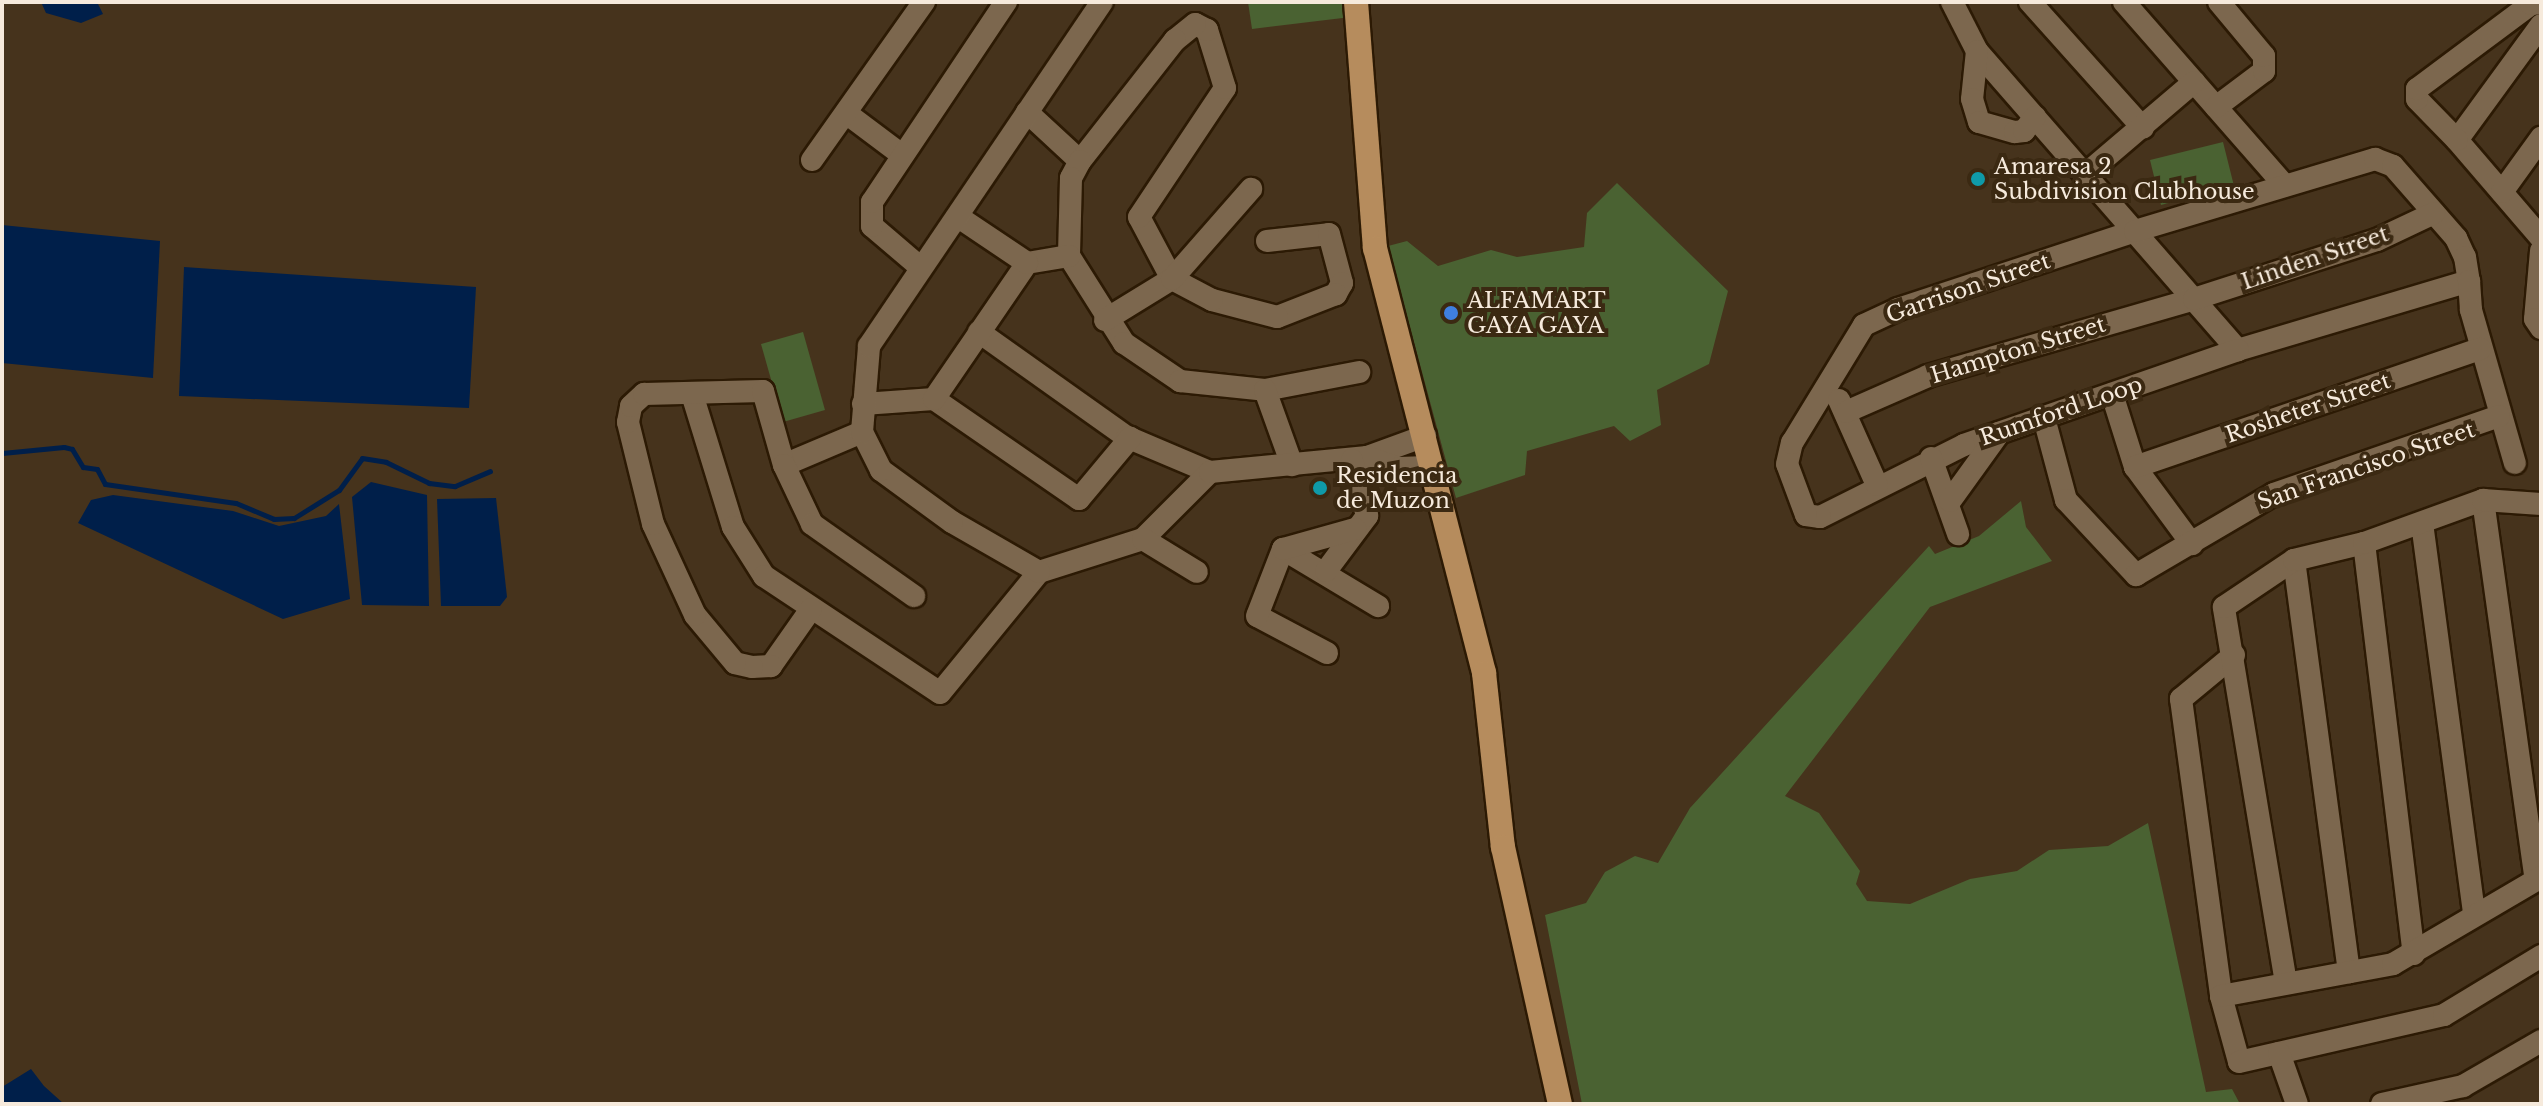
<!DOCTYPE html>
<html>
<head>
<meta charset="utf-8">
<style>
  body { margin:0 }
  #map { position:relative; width:2543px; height:1106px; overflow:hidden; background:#46331c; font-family:"Libre Baskerville",serif }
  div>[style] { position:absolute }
  .green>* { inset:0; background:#4a6232 }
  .water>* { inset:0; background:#001f4a }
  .stream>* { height:5px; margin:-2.5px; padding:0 2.5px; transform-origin:2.5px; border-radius:2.5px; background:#001f4a }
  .roads { filter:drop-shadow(2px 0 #2c1a04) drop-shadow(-2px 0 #2c1a04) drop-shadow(0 2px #2c1a04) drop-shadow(0 -2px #2c1a04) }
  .minor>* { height:22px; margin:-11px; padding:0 11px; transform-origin:11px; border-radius:11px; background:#7c674e }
  .major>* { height:24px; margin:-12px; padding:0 12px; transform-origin:12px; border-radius:12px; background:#b68c5d }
  .dots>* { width:22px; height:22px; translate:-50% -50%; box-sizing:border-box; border:4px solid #3b2912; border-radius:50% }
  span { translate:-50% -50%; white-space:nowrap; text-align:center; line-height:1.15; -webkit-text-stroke:8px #3b2912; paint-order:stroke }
  .poi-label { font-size:22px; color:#f6eadc }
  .left { translate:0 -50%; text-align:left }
  .street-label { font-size:22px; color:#f6eadc }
  .frame { position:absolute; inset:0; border:4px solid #f6eadc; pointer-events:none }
</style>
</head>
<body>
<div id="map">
  <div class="green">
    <div style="clip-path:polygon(1248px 2px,1350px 2px,1351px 17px,1252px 29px)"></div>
    <div style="clip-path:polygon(2223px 142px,2234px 186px,2161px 205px,2150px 160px)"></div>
    <div style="clip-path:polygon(1617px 183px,1728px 291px,1709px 364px,1657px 390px,1661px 425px,1630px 441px,1614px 426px,1527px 451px,1525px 475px,1456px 498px,1388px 246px,1407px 241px,1438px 266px,1491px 250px,1517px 257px,1584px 247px,1587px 213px)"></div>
    <div style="clip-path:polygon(803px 332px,825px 410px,783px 422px,761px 344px)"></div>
    <div style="clip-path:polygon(2021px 501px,2026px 527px,2052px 561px,1930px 607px,1785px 796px,1819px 813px,1860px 871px,1856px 884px,1867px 901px,1910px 904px,1970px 879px,2017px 871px,2049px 850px,2108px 846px,2148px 823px,2206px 1092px,2232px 1089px,2240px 1104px,1582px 1104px,1545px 915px,1586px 903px,1605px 872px,1635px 856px,1658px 863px,1690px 808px,1929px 546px,1935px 554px,1979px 536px)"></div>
  </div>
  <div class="water">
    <div style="clip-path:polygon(41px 2px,97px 2px,103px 14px,81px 23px,46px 13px)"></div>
    <div style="clip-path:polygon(2px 225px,160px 241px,153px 378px,2px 363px)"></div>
    <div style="clip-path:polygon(184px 267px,476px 287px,469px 408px,179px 396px)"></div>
    <div style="clip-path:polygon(371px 482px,427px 495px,429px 606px,362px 605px,352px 497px)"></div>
    <div style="clip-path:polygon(113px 495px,233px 511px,279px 526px,326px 516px,339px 504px,350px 599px,283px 619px,78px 523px,91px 500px)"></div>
    <div style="clip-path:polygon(496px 498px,507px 597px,500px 606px,441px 606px,437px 499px)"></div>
    <div style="clip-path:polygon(31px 1069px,44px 1086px,64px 1104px,2px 1104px,2px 1087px)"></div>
  </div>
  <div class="stream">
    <div style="left:2px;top:453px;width:62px;rotate:-5.5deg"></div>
    <div style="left:64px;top:447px;width:8px;rotate:14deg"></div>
    <div style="left:72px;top:449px;width:21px;rotate:59deg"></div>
    <div style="left:83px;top:467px;width:14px;rotate:8deg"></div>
    <div style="left:97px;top:469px;width:17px;rotate:62deg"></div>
    <div style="left:105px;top:484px;width:132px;rotate:8.3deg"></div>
    <div style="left:236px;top:503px;width:41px;rotate:22.8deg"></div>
    <div style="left:274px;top:519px;width:20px;rotate:-3deg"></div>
    <div style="left:294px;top:518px;width:53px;rotate:-31.9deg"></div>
    <div style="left:339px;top:490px;width:39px;rotate:-54deg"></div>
    <div style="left:362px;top:458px;width:24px;rotate:9deg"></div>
    <div style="left:386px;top:462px;width:48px;rotate:26deg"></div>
    <div style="left:429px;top:483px;width:26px;rotate:7deg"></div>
    <div style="left:455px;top:486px;width:38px;rotate:-23deg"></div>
  </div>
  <div class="roads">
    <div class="minor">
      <div style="left:1952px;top:2px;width:55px;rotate:63deg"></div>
      <div style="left:1977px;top:51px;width:397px;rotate:48.9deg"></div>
      <div style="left:2030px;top:2px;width:169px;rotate:48.1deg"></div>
      <div style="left:2124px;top:2px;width:244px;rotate:48.8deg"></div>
      <div style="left:2541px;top:25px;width:142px;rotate:126.1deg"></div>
      <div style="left:2457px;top:140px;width:129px;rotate:49.4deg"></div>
      <div style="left:1977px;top:51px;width:48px;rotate:95.9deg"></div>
      <div style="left:1972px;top:99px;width:24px;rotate:73deg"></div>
      <div style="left:1979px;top:122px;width:37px;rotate:16deg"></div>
      <div style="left:2015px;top:132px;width:9px;rotate:-6deg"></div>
      <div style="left:2024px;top:131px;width:18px;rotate:-52deg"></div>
      <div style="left:2216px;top:107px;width:60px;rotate:-36.9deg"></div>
      <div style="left:2264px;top:71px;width:15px;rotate:-90deg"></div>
      <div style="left:2264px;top:56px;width:70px;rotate:-129.8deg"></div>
      <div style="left:1027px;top:112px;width:72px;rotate:42.8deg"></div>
      <div style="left:846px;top:113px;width:70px;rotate:36.9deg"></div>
      <div style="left:2457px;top:140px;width:57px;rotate:-134.3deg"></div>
      <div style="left:2417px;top:99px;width:10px;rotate:-90deg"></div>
      <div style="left:2417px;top:89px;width:142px;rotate:-36.7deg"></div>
      <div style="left:2531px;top:4px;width:10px;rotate:-6deg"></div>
      <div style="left:812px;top:160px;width:194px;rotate:-54.7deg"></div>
      <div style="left:2086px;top:174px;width:142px;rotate:-40.4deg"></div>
      <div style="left:2502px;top:192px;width:67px;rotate:-54.2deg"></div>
      <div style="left:1267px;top:241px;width:62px;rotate:-6.4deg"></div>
      <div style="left:1329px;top:234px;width:51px;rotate:75.1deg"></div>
      <div style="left:1342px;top:283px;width:13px;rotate:119deg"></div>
      <div style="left:1336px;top:294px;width:63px;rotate:158.7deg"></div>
      <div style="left:1277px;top:317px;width:67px;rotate:-165.3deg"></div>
      <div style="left:1212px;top:300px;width:45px;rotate:-152.3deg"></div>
      <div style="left:1172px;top:279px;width:70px;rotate:-118deg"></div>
      <div style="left:1139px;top:217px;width:155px;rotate:-56.3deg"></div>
      <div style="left:1225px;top:88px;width:61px;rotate:-107.2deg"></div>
      <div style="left:1207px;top:30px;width:13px;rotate:-153deg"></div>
      <div style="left:1195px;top:24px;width:26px;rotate:141deg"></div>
      <div style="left:1175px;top:40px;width:154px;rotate:128.1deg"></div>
      <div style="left:1080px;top:161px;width:19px;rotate:118deg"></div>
      <div style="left:1071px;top:178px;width:78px;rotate:91.5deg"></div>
      <div style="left:1069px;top:256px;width:103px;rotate:57.7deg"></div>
      <div style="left:1124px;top:343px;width:68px;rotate:34.2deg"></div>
      <div style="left:1180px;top:381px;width:85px;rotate:6deg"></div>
      <div style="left:1265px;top:390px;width:96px;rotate:-10.8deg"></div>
      <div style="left:2541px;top:251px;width:68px;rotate:95deg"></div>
      <div style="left:2535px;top:319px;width:11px;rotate:56deg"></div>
      <div style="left:1027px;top:263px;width:43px;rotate:-9.5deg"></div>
      <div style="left:920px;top:267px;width:63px;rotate:-139.5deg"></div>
      <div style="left:872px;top:226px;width:24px;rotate:-90deg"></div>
      <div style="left:872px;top:202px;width:241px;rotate:-56.2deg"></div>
      <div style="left:2469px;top:281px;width:241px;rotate:163.4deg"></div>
      <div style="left:2238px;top:350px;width:290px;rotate:160.9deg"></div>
      <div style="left:1964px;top:445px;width:161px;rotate:153.4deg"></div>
      <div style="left:1820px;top:517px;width:14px;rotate:-172deg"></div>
      <div style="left:1806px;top:515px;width:54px;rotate:-110.4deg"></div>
      <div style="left:1787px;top:464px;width:22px;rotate:-77deg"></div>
      <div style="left:1792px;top:443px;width:138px;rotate:-58.6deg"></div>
      <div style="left:1864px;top:325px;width:38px;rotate:-25deg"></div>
      <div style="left:1898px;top:309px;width:250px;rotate:-18.2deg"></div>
      <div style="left:2135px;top:231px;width:251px;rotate:-16.7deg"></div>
      <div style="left:2375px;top:159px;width:19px;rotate:21deg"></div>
      <div style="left:2393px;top:166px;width:96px;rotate:48.8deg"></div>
      <div style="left:2456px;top:238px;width:21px;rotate:65deg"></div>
      <div style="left:2465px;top:257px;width:24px;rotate:81deg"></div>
      <div style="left:2469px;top:281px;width:29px;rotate:86deg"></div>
      <div style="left:2471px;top:310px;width:159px;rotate:74deg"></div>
      <div style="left:1105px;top:320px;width:79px;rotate:-31.5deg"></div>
      <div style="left:1172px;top:279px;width:120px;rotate:-48.7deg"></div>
      <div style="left:979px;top:332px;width:181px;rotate:35.4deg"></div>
      <div style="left:1127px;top:437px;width:90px;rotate:22.9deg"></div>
      <div style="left:1265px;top:390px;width:80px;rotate:70.2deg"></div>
      <div style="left:692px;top:394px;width:139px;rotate:72.9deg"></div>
      <div style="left:733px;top:527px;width:58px;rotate:57.7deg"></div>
      <div style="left:764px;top:576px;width:211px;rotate:33.6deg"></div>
      <div style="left:940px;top:693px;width:156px;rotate:-50.7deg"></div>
      <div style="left:1039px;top:572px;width:109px;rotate:-17.6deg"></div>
      <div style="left:1143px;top:539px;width:95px;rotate:-45deg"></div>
      <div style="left:1210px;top:472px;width:158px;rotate:-5.5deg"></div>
      <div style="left:1367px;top:457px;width:62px;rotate:-19.9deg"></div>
      <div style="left:2112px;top:394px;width:77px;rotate:72.5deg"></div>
      <div style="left:2135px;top:467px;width:96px;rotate:53.5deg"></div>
      <div style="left:934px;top:399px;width:176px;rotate:34.6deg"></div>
      <div style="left:1079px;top:499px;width:80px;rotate:-50.1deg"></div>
      <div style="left:1839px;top:400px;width:93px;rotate:65.9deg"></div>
      <div style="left:863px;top:404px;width:71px;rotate:-4deg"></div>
      <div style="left:934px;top:399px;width:165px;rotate:-55.6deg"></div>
      <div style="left:1027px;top:263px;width:81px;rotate:-146.1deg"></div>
      <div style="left:1846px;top:412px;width:90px;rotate:-23.7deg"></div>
      <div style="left:1928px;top:376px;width:277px;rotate:-16.1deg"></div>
      <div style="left:2194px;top:299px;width:192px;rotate:-17.9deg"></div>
      <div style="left:2377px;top:240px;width:63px;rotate:-25.3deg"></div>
      <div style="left:2044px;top:418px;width:85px;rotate:75deg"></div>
      <div style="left:2066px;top:500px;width:103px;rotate:47deg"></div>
      <div style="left:2136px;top:575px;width:160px;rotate:-30.4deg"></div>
      <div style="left:2274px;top:494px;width:238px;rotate:-19.1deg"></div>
      <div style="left:1367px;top:457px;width:34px;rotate:19deg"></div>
      <div style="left:1399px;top:468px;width:34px;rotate:-2deg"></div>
      <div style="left:1931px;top:458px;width:81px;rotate:70.4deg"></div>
      <div style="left:784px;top:465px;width:85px;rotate:-22.9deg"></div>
      <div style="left:2135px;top:467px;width:365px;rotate:-18.9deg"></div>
      <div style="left:2483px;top:500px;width:384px;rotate:82.1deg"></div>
      <div style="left:1950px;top:501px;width:84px;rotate:-54.2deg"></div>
      <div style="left:2422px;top:523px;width:394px;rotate:82.4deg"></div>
      <div style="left:1143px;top:539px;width:63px;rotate:31.4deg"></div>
      <div style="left:2364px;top:543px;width:414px;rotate:83.1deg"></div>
      <div style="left:1283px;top:549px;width:111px;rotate:31deg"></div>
      <div style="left:2294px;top:560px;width:416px;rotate:82.4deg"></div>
      <div style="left:1326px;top:571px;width:69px;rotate:-53.3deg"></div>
      <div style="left:1367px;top:516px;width:58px;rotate:-105deg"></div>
      <div style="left:1039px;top:572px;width:100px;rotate:-150.1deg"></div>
      <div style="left:952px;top:522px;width:88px;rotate:-143.8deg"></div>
      <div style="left:881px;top:470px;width:42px;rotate:-116.6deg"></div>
      <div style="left:862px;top:432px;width:86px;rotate:-85.3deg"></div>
      <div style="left:869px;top:346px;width:415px;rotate:-55.9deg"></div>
      <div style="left:811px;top:609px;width:70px;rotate:125.1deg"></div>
      <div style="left:771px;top:666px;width:19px;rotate:177deg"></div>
      <div style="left:752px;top:667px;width:17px;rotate:-167deg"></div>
      <div style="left:735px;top:663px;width:62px;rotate:-129.8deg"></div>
      <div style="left:695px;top:615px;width:100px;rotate:-114.8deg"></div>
      <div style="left:653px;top:524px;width:105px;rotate:-103.8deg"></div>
      <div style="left:628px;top:422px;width:16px;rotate:-79deg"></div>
      <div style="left:631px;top:406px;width:18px;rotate:-43deg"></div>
      <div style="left:644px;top:394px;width:119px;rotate:-1.4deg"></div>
      <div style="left:763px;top:391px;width:77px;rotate:74.2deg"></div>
      <div style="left:784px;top:465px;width:65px;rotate:64.6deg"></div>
      <div style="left:812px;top:524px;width:125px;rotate:35.2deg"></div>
      <div style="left:1327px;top:653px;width:79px;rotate:-152.1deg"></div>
      <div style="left:1257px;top:616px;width:72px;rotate:-68.8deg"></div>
      <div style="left:1283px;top:549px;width:75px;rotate:-15.5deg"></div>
      <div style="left:2234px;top:655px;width:69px;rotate:140.3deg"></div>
      <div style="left:2181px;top:699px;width:300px;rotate:82.3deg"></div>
      <div style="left:2221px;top:996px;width:68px;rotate:74.7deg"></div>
      <div style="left:2239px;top:1062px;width:210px;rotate:-12.9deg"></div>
      <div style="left:2444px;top:1015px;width:114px;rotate:-31.3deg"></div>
      <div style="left:2286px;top:983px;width:381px;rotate:-99.4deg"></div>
      <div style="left:2224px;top:607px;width:84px;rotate:-33.9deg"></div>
      <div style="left:2294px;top:560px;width:72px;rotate:-13.7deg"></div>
      <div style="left:2364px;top:543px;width:127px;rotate:-19.9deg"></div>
      <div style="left:2483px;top:500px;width:58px;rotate:3.9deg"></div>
      <div style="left:2221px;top:996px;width:175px;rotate:-10.5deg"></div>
      <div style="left:2393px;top:964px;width:172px;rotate:-30.4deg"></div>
      <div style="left:2279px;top:1053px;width:54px;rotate:70.6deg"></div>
      <div style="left:2382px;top:1104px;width:83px;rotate:-12.5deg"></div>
      <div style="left:2463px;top:1086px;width:90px;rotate:-30deg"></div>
    </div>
    <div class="major">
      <div style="left:1356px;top:2px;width:247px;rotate:85.6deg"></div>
      <div style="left:1375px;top:248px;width:439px;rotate:75.6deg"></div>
      <div style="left:1484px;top:673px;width:175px;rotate:83.8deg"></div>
      <div style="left:1503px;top:847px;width:263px;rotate:77.5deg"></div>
    </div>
  </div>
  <div class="dots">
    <div style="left:1978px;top:179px;background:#0f9aa8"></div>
    <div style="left:1451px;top:313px;background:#3f7fe0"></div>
    <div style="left:1320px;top:488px;background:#0f9aa8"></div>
  </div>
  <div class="poi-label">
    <span class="left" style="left:1994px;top:179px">Amaresa 2<br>Subdivision Clubhouse</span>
    <span class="left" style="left:1467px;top:313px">ALFAMART<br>GAYA GAYA</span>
    <span class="left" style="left:1336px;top:488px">Residencia<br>de Muzon</span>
  </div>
  <div class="street-label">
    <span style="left:2315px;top:258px;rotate:-19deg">Linden Street</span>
    <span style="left:1968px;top:288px;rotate:-19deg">Garrison Street</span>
    <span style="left:2018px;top:350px;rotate:-17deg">Hampton Street</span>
    <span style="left:2308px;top:408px;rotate:-19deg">Rosheter Street</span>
    <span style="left:2061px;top:411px;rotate:-19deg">Rumford Loop</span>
    <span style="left:2366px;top:466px;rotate:-19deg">San Francisco Street</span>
  </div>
  <div class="frame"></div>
</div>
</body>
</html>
